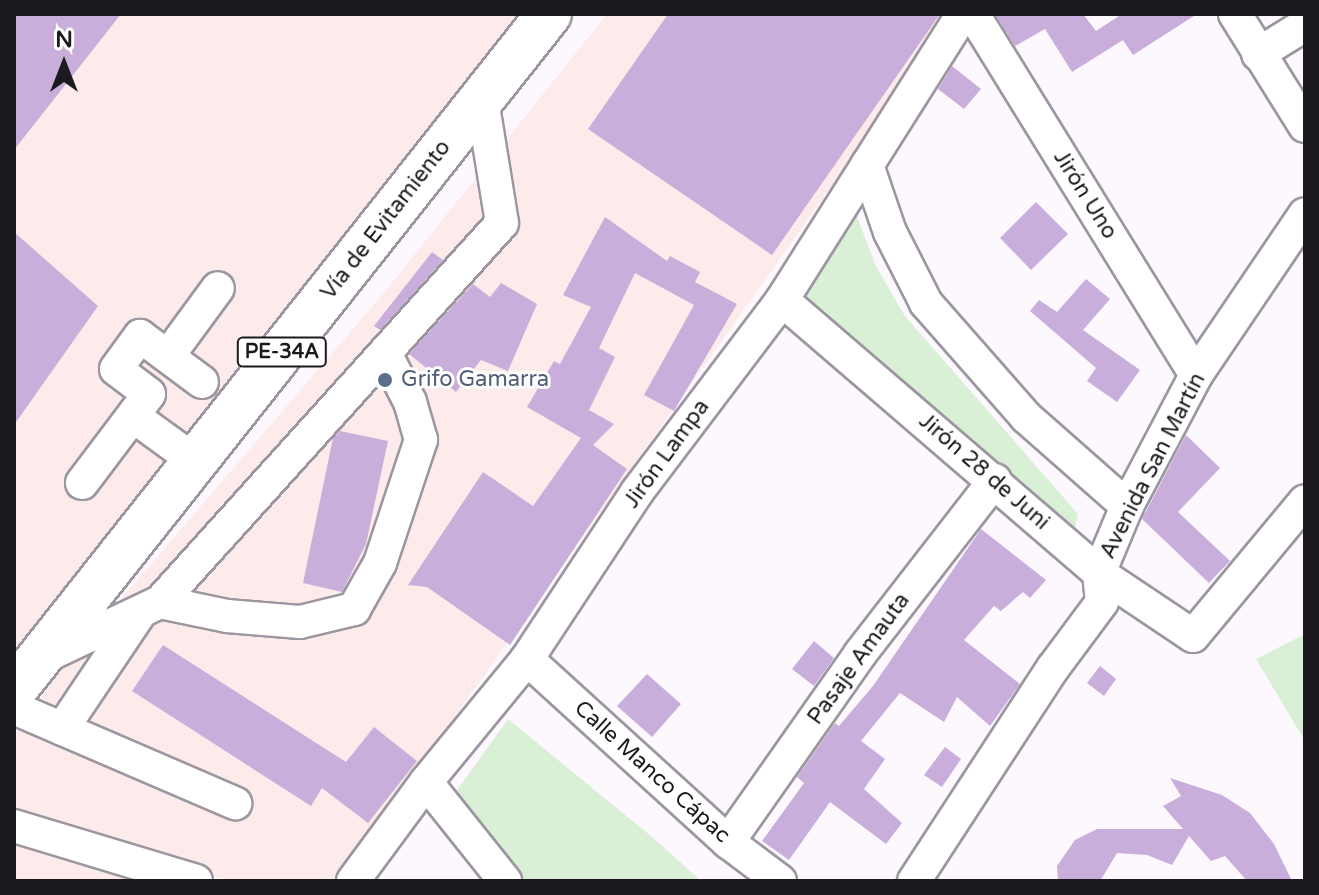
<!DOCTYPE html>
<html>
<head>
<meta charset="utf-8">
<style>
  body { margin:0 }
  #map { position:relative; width:1319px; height:895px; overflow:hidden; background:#fcf8fe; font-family:"Varela Round",sans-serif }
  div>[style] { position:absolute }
  .industrial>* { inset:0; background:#fcebea }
  .green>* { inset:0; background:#d9f0d7 }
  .building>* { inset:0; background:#c9aedb }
  .roads { filter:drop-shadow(2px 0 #9c96a0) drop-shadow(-2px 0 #9c96a0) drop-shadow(0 2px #9c96a0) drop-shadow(0 -2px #9c96a0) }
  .minor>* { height:32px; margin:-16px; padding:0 16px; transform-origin:16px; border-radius:16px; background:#fff }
  .highway>* { height:44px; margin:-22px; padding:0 22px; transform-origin:22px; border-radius:22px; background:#fff }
  .dots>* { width:22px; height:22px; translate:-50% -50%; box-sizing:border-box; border:4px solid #fff; border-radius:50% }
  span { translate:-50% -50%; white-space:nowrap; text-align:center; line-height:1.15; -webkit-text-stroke:6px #fff; paint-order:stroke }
  .shield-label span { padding:2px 6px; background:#fff; border:2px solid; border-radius:6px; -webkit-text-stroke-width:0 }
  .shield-label { font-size:20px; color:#1c1a1e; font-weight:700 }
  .street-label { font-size:22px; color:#1c1a1e }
  .service-label { font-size:22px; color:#4e5e75 }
  .left { translate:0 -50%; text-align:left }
  .frame { position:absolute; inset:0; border:16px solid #1c1a1e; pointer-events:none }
  .north { position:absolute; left:24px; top:24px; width:80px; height:80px; -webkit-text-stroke:6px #fff; paint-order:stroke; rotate:0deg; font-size:22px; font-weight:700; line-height:32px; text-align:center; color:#1c1a1e }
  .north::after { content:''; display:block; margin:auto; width:28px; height:36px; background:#1c1a1e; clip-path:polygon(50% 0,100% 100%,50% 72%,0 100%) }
</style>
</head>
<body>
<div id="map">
  <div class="industrial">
    <div style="clip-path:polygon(14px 14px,524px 14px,14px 672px)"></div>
    <div style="clip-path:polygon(607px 14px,954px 14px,338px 881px,230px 881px,190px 871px,173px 881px,14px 881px,14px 737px,61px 669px,383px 294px)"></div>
  </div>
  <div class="green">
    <div style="clip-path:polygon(848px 209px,857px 217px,876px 266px,905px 316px,1078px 514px,1071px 544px,798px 295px)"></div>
    <div style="clip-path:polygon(1305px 634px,1305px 741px,1256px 659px)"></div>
    <div style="clip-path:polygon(508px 719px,657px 841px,701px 881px,519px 881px,457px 790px)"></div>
  </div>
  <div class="building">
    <div style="clip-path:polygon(14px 14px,121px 14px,14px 150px)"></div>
    <div style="clip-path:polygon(668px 14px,940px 14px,772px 255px,588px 129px)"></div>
    <div style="clip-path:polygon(995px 14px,1083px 14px,1096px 31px,1122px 14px,1197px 14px,1133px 55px,1123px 40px,1072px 72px,1045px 29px,1015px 46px)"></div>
    <div style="clip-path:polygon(952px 66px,981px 89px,964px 109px,938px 89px)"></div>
    <div style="clip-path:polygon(1036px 202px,1068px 234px,1031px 270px,1000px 238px)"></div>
    <div style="clip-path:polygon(605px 217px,667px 261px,670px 256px,700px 272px,695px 282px,737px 304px,674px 411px,644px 395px,694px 305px,635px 273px,599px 348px,615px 357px,589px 410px,614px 424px,593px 445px,627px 469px,510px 645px,427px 587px,408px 585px,483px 472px,533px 506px,581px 438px,527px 407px,554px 361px,560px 364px,591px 307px,563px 295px)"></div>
    <div style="clip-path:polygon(14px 232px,98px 306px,14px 425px)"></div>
    <div style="clip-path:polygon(432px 252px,443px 260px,380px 330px,374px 326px)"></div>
    <div style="clip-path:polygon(1086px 279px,1110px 299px,1083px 330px,1140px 370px,1117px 402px,1087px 381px,1096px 368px,1030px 311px,1039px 300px,1057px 312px)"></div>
    <div style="clip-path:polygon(501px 283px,537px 304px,508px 371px,481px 360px,456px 392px,409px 354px,473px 284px,490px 297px)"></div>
    <div style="clip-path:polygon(340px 431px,388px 441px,366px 544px,342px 592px,303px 583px,333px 438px)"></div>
    <div style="clip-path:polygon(1186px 435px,1220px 468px,1178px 512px,1230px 561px,1209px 583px,1142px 519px)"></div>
    <div style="clip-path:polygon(981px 529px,1046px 580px,1030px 598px,1023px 592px,1001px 611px,994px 606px,964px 640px,1020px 684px,990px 726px,957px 697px,944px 722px,900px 693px,861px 741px,885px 759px,864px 789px,902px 823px,886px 844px,830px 802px,789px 860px,762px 841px,804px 783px,797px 777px,835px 723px,839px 726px,873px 686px)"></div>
    <div style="clip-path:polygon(814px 641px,834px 658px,814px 686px,792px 669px)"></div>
    <div style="clip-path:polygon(163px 645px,346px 762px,374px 727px,417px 761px,368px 823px,322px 788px,311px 806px,132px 691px)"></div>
    <div style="clip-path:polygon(1100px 666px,1116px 679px,1104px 696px,1087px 683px)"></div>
    <div style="clip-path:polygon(647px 674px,681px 704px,652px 737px,617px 706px)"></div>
    <div style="clip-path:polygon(945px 747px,961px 759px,942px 787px,924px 775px)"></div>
    <div style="clip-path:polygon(1170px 778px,1222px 795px,1250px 813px,1274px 844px,1292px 881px,1247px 881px,1225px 856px,1211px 861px,1189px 836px,1172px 865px,1147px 855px,1117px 853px,1100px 881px,1058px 881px,1057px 866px,1075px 840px,1097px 829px,1183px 829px,1163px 806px,1181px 796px)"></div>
  </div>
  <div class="roads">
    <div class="minor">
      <div style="left:973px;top:14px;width:424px;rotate:58.3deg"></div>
      <div style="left:1235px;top:14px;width:132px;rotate:58deg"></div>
      <div style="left:1258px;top:54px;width:55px;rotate:-31.7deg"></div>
      <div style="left:867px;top:165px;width:71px;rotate:71.1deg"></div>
      <div style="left:890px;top:232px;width:80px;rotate:63.1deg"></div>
      <div style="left:926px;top:303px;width:152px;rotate:48.7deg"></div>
      <div style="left:1026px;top:417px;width:135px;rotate:41.4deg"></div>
      <div style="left:782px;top:300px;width:418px;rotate:40.7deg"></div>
      <div style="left:1099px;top:573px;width:113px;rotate:33.8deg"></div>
      <div style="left:1193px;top:636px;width:175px;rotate:-50.3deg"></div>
      <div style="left:168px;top:356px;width:84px;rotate:-53.7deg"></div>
      <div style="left:133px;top:416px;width:77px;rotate:36deg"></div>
      <div style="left:82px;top:483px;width:111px;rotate:-53deg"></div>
      <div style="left:149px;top:394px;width:41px;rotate:-142.9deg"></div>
      <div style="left:116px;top:369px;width:41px;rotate:-54deg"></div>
      <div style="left:140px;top:336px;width:77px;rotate:36.6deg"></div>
      <div style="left:160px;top:602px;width:68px;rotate:11.8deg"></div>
      <div style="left:227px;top:616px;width:73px;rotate:4.7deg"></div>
      <div style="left:300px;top:622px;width:56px;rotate:-13.5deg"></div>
      <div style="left:354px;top:609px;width:53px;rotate:-60.5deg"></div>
      <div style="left:380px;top:563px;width:130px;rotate:-71.6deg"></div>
      <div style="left:421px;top:440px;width:40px;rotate:-106deg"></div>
      <div style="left:410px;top:402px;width:55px;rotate:-117deg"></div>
      <div style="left:44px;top:657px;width:128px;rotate:-25.4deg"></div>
      <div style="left:160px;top:602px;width:510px;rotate:-47.94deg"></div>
      <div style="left:502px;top:223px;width:126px;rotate:-99.2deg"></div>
      <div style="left:527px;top:659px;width:272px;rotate:42.3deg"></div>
      <div style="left:728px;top:842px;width:65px;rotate:36.9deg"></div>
      <div style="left:14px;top:708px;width:241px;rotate:23.3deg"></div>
      <div style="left:62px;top:729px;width:140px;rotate:-56.1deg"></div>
      <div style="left:426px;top:782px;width:127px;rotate:51.4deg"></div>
      <div style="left:14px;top:826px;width:190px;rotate:16.8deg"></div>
      <div style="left:728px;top:842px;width:230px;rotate:-54.9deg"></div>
      <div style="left:860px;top:654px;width:220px;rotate:-52.2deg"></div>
      <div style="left:353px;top:881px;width:123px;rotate:-53.6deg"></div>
      <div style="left:426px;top:782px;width:159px;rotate:-50.6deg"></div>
      <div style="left:527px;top:659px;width:200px;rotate:-56.6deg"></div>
      <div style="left:637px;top:492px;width:241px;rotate:-52.9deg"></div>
      <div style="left:782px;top:300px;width:338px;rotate:-57.7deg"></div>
      <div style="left:914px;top:881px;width:254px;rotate:-56.9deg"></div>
      <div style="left:1053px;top:668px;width:82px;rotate:-53.4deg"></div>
      <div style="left:1102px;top:602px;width:29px;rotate:-96deg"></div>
      <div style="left:1099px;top:573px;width:73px;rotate:-67.3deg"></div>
      <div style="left:1127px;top:506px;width:148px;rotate:-62.2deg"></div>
      <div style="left:1196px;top:375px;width:194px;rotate:-55.9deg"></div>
    </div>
    <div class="highway">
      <div style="left:14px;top:690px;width:862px;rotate:-51.64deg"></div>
    </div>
  </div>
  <div class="dots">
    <div style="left:385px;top:380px;background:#5c6f8a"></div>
  </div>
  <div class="shield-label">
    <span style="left:282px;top:352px">PE-34A</span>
  </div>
  <div class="street-label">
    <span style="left:1085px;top:195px;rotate:58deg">Jirón Uno</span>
    <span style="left:386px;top:220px;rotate:-52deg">Vía de Evitamiento</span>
    <span style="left:667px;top:454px;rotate:-54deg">Jirón Lampa</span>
    <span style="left:1153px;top:466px;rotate:-63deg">Avenida San Martín</span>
    <span style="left:984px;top:472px;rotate:41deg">Jirón 28 de Juni</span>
    <span style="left:859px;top:659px;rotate:-54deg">Pasaje Amauta</span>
    <span style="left:652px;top:772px;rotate:42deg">Calle Manco Cápac</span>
  </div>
  <div class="service-label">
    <span class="left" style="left:401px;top:380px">Grifo Gamarra</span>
  </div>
  <div class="frame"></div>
  <div class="north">N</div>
</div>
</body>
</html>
